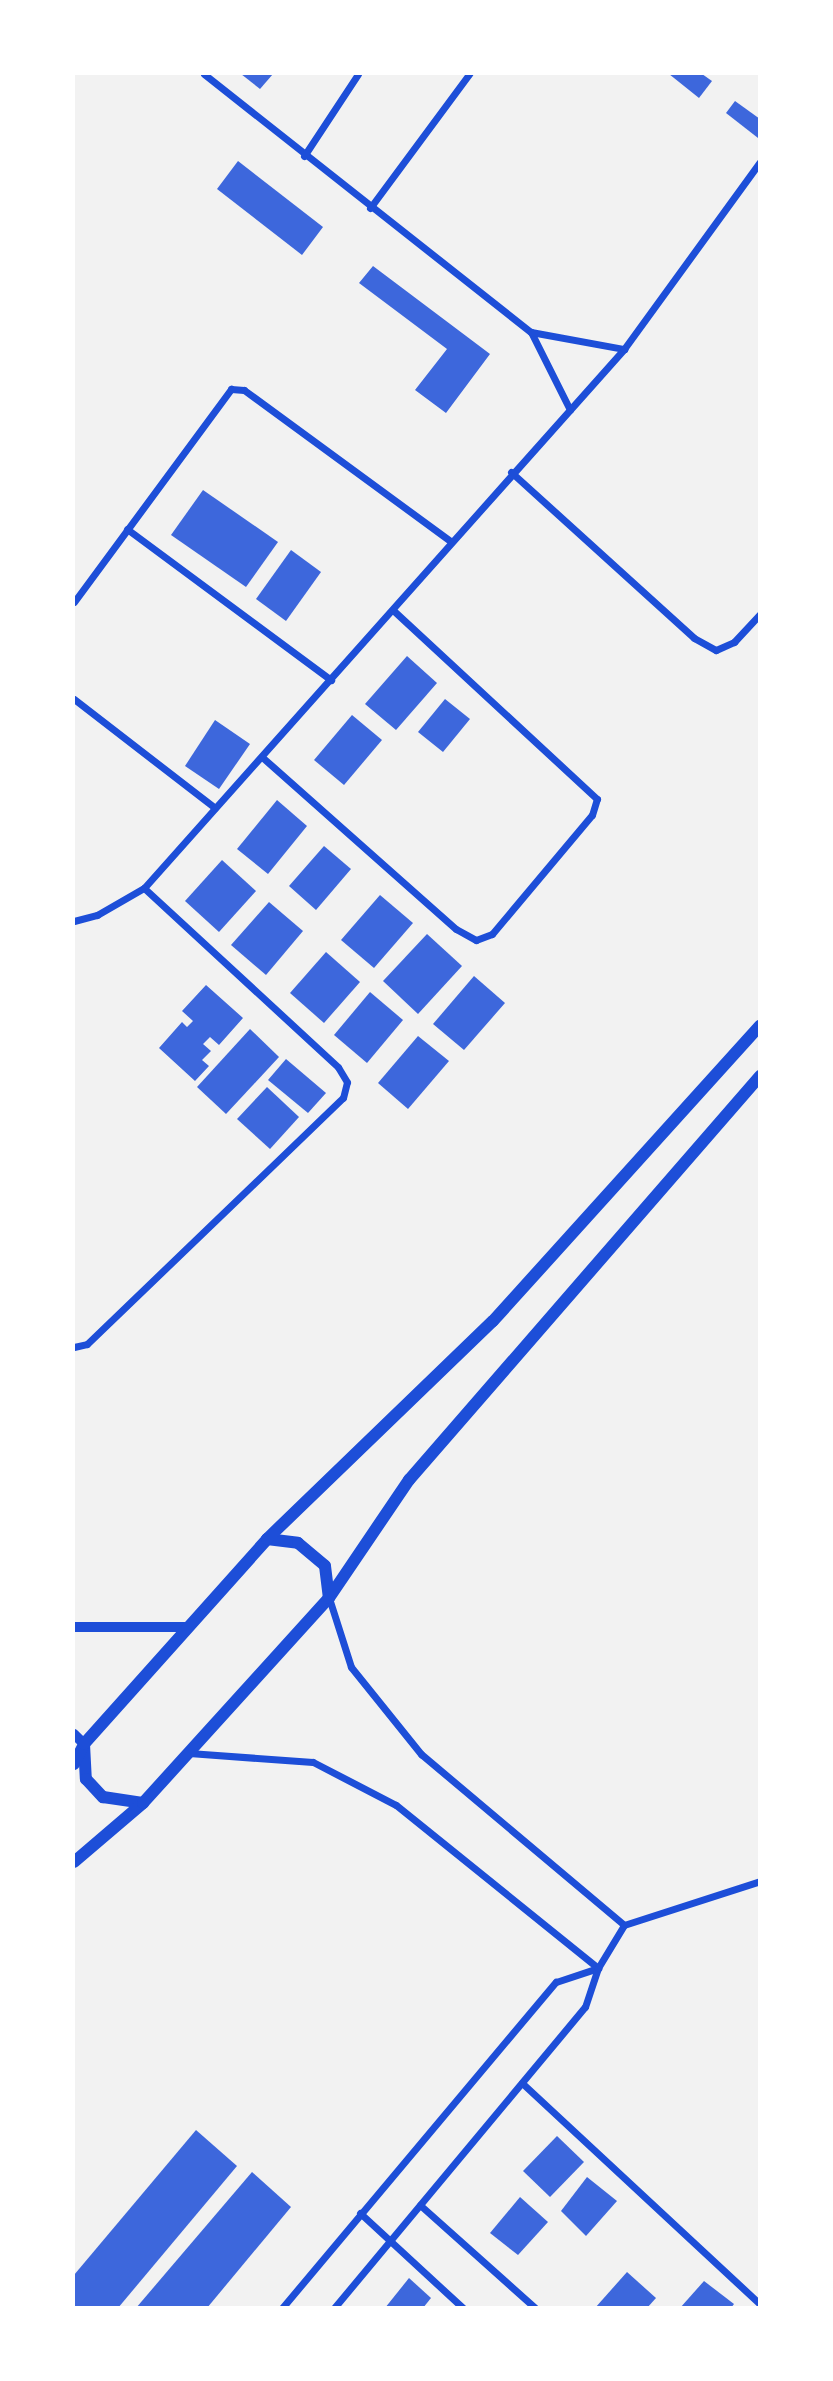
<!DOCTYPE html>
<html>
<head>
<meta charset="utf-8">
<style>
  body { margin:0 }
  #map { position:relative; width:833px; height:2381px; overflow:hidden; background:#f2f2f2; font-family:Spectral,serif }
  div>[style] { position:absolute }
  .building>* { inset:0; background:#3d67dc }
  .minor>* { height:7px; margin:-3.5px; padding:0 3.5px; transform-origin:3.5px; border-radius:3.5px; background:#1d4ed8 }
  .secondary>* { height:10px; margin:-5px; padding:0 5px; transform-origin:5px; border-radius:5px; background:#1d4ed8 }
  .primary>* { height:12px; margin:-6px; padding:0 6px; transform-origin:6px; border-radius:6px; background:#1d4ed8 }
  span { translate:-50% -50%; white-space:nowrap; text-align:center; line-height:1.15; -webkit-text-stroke:5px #fff; paint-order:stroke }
  .frame { position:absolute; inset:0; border:75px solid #fff; pointer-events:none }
</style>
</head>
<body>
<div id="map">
  <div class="building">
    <div style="clip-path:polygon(241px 74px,273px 74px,260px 89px)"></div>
    <div style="clip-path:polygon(669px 74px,702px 74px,712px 81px,699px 98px)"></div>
    <div style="clip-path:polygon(735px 101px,760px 119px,758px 138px,726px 113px)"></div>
    <div style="clip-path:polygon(238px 161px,323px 227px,302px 255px,217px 189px)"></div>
    <div style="clip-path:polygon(373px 266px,490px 354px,446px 413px,415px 390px,447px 349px,359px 283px)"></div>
    <div style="clip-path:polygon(203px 490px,278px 542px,246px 587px,171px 535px)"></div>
    <div style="clip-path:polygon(291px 550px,321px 572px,286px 621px,256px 599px)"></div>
    <div style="clip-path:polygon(407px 656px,437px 683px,396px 730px,365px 704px)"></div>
    <div style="clip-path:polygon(445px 699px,470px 719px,443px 752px,418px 732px)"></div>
    <div style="clip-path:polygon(352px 715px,382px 740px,344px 785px,314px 760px)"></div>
    <div style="clip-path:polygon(215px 720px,250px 744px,219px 789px,185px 766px)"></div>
    <div style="clip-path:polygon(277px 800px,307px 826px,268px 874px,237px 849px)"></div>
    <div style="clip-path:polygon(324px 846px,351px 869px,316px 910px,289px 886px)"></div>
    <div style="clip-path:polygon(222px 860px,256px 891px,219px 932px,185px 901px)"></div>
    <div style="clip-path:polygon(380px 895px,413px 923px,374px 968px,341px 940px)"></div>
    <div style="clip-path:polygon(269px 902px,303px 931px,266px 975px,231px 945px)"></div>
    <div style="clip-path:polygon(427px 934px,462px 966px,418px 1014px,383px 981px)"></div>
    <div style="clip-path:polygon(326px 952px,360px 982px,324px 1023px,290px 993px)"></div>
    <div style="clip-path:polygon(474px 976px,505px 1003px,464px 1050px,433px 1024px)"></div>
    <div style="clip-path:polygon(206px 985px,243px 1018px,219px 1045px,210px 1037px,203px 1044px,211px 1051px,202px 1060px,209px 1066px,195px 1081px,159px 1048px,182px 1022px,187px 1027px,193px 1021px,182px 1011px)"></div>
    <div style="clip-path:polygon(370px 992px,403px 1020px,367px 1063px,334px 1035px)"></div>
    <div style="clip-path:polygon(250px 1029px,279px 1057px,226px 1114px,197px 1087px)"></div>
    <div style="clip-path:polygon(418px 1036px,449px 1061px,408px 1109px,378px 1083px)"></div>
    <div style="clip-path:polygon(286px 1059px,326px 1093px,308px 1113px,268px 1080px)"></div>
    <div style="clip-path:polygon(267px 1087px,299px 1117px,270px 1149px,237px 1119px)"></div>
    <div style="clip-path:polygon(196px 2130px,237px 2166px,118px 2308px,74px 2308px,74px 2275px)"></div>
    <div style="clip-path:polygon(557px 2136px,584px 2162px,550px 2197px,523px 2171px)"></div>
    <div style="clip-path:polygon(252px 2172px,291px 2207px,207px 2308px,136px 2308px)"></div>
    <div style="clip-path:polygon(587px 2177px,617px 2201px,586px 2236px,561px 2211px)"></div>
    <div style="clip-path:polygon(520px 2197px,548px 2222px,518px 2255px,490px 2233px)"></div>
    <div style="clip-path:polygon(627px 2272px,656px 2298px,647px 2308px,595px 2308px)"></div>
    <div style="clip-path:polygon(409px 2278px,431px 2298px,423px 2308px,385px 2308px)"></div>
    <div style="clip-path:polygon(704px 2281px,734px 2304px,731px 2308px,680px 2308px)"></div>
  </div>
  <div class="minor">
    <div style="left:204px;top:74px;width:417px;rotate:38.3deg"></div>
    <div style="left:531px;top:332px;width:87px;rotate:63.4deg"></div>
    <div style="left:304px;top:156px;width:98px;rotate:-56.6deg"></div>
    <div style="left:370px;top:208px;width:167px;rotate:-53.5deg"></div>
    <div style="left:531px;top:332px;width:95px;rotate:10.4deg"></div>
    <div style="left:511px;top:472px;width:247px;rotate:42.2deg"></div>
    <div style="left:694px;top:638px;width:25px;rotate:29deg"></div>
    <div style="left:716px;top:650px;width:20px;rotate:-24deg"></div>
    <div style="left:734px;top:642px;width:38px;rotate:-47deg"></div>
    <div style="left:127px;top:529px;width:254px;rotate:36.5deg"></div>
    <div style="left:74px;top:602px;width:265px;rotate:-53.6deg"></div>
    <div style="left:231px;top:389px;width:13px;rotate:4deg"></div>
    <div style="left:244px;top:390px;width:255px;rotate:36.2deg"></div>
    <div style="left:74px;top:699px;width:178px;rotate:37.7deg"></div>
    <div style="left:262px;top:757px;width:259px;rotate:41.6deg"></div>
    <div style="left:456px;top:929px;width:23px;rotate:29deg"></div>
    <div style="left:476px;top:940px;width:17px;rotate:-21deg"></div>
    <div style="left:492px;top:934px;width:155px;rotate:-50deg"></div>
    <div style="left:592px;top:815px;width:17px;rotate:-73deg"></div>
    <div style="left:597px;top:799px;width:278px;rotate:-137.2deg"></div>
    <div style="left:74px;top:921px;width:24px;rotate:-15deg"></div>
    <div style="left:97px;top:915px;width:54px;rotate:-29.9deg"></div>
    <div style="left:144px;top:888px;width:722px;rotate:-48.31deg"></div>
    <div style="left:624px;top:349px;width:231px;rotate:-54deg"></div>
    <div style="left:74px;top:1347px;width:13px;rotate:-13deg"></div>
    <div style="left:87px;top:1344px;width:355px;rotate:-43.9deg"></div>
    <div style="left:343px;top:1098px;width:16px;rotate:-76deg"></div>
    <div style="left:347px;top:1082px;width:17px;rotate:-121deg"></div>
    <div style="left:338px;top:1067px;width:264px;rotate:-137.3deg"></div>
    <div style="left:329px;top:1598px;width:72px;rotate:72.3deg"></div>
    <div style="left:351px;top:1667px;width:112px;rotate:51.2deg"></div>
    <div style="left:421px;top:1754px;width:265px;rotate:40.1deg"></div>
    <div style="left:189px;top:1753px;width:124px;rotate:4.2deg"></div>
    <div style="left:313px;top:1762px;width:93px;rotate:27.4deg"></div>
    <div style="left:396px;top:1805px;width:260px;rotate:38.9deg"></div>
    <div style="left:522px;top:2083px;width:325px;rotate:42.9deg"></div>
    <div style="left:420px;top:2205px;width:154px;rotate:41.8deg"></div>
    <div style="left:360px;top:2213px;width:140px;rotate:42.7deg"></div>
    <div style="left:282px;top:2308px;width:426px;rotate:-50deg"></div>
    <div style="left:556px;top:1982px;width:44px;rotate:-18.4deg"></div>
    <div style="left:334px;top:2308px;width:392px;rotate:-50.2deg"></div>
    <div style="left:585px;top:2007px;width:41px;rotate:-71.6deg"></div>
    <div style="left:598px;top:1968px;width:50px;rotate:-58.8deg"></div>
    <div style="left:624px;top:1925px;width:143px;rotate:-17.9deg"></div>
  </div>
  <div class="secondary">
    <div style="left:74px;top:1627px;width:112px"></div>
    <div style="left:74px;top:1734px;width:14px;rotate:45deg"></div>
  </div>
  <div class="primary">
    <div style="left:267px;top:1539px;width:31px;rotate:7deg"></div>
    <div style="left:298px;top:1543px;width:35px;rotate:40deg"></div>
    <div style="left:325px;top:1566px;width:32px;rotate:83deg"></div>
    <div style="left:84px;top:1744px;width:35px;rotate:87deg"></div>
    <div style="left:86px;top:1779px;width:25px;rotate:47deg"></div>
    <div style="left:103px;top:1797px;width:40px;rotate:8.5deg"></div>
    <div style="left:74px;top:1764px;width:22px;rotate:-63deg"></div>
    <div style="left:84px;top:1744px;width:275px;rotate:-48.2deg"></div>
    <div style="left:267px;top:1539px;width:314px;rotate:-44deg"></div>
    <div style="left:493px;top:1321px;width:398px;rotate:-47.9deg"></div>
    <div style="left:74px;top:1862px;width:91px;rotate:-40.5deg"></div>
    <div style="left:143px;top:1803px;width:277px;rotate:-47.8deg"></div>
    <div style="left:329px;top:1598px;width:143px;rotate:-55.9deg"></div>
    <div style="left:409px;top:1480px;width:535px;rotate:-49.02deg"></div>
  </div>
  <div class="frame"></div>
</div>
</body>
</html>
